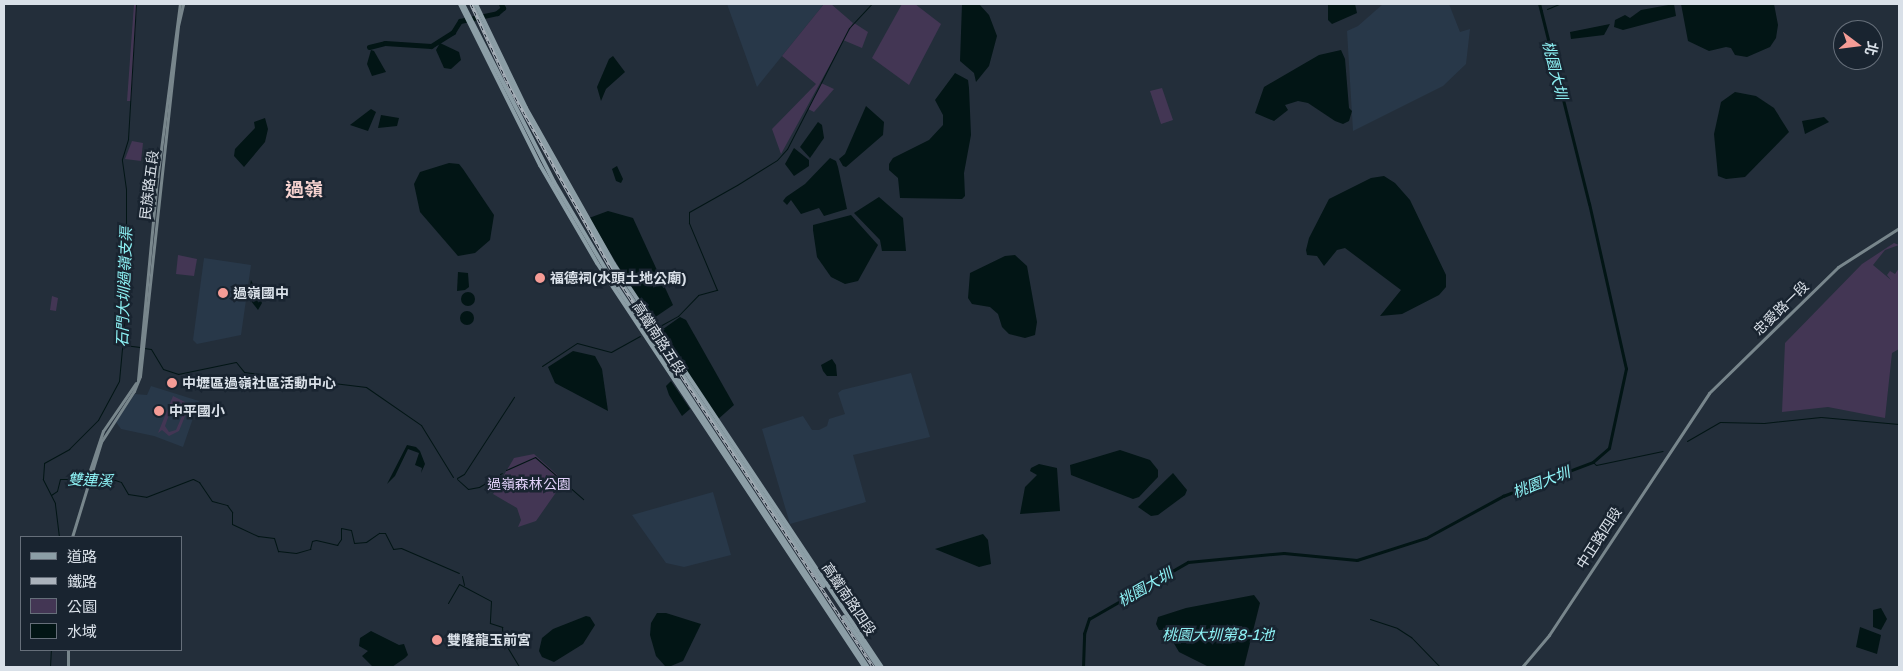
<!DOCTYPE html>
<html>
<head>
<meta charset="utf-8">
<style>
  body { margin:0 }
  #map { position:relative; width:1903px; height:671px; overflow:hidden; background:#232e3a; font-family:"Golos Text","Noto Sans TC",sans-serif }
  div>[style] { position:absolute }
  .built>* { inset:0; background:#283849 }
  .green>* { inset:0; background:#433654 }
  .water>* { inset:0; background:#021515 }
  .round { border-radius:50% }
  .stream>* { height:1px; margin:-0.5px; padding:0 0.5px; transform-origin:0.5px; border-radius:0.5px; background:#021515 }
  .canal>* { height:2.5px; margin:-1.25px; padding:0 1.25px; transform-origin:1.25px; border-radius:1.25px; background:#021515 }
  .river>* { height:5px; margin:-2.5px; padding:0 2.5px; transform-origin:2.5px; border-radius:2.5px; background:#021515 }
  .secondary>* { height:3px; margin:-1.5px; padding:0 1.5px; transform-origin:1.5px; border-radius:1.5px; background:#78868c }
  .primary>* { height:4px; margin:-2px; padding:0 2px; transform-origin:2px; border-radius:2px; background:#8c9ea6 }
  .rail>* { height:3px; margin-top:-1.5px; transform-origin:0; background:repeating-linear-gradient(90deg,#192430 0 4px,#abb3bc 0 8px); box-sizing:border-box; border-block:1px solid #abb3bc }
  .dots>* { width:14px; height:14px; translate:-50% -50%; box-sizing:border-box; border:2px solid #192430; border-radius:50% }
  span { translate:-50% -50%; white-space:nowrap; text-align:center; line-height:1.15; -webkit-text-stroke:5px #192430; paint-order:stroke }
  .street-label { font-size:14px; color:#d9e0e8 }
  .poi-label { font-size:14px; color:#d9e0e8; font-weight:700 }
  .left { translate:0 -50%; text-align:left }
  .park-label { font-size:14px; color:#e1d1f9 }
  .water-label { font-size:15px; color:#8ef3f6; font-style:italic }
  .district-label { font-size:19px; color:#f7d3d0; font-weight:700 }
  .frame { position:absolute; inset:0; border:5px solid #d9e0e8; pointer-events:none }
  .legend { position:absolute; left:20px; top:536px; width:162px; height:115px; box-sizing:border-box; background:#192430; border:1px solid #666f7a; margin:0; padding:6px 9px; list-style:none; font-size:15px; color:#d9e0e8 }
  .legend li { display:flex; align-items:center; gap:10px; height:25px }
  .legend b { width:25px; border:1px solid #666f7a }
  .north { position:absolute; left:1833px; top:20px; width:50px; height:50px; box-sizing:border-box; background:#192430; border:1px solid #666f7a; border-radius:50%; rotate:105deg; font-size:14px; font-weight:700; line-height:20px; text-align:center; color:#d9e0e8 }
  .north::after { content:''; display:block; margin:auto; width:18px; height:22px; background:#f59c96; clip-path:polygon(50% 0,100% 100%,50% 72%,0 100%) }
</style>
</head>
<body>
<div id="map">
  <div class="built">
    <div style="clip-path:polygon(727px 4px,824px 4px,757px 87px)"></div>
    <div style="clip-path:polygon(1383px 4px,1449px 4px,1460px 32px,1470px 29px,1466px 64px,1443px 86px,1353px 131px,1347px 31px,1358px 26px)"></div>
    <div style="clip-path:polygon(204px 258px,251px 265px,241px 335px,197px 344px,193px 340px)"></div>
    <div style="clip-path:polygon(911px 373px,930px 437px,853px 455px,866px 502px,790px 524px,762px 429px,803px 416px,812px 430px,819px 430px,827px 426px,829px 419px,845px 414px,838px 393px,842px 390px)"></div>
    <div style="clip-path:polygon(151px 386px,199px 401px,183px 447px,154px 436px,121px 429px,116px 422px,135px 394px,147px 395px)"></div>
    <div style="clip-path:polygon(713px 492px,731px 555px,684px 567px,666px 563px,632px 515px)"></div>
  </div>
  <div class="green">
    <div style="clip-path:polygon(134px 4px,137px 4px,131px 101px,127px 101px)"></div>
    <div style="clip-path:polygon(824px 4px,831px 4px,853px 23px,781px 154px,772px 129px,816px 84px,782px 56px)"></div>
    <div style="clip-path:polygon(902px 4px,915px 4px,941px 24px,909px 85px,872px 58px)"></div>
    <div style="clip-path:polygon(854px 23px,868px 32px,862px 48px,843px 40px)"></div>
    <div style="clip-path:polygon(821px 83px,834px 89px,814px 112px,808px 109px)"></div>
    <div style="clip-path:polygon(1162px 88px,1173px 120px,1161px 124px,1150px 91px)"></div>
    <div style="clip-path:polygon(132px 141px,143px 143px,141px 161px,125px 159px)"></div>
    <div style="clip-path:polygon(1894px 243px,1899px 245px,1885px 250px,1873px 265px,1891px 280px,1887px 275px,1890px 271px,1895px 274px,1899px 268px,1899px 349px,1892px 353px,1885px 418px,1828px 407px,1782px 412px,1785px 343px,1862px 264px)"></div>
    <div style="clip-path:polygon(178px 255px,197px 259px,194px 276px,176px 274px)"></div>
    <div style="clip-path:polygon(52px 296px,58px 298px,56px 311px,50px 310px)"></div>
    <div style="clip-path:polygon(evenodd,173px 396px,185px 402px,188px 409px,179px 431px,169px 436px,162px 430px,158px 433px,173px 396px,180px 402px,185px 409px,176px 430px,169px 432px,165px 426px,173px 404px,180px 402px)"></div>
    <div style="clip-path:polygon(534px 454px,564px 481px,536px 521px,518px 527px,521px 520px,517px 508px,493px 494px,514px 458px)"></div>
  </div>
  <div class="water">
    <div style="clip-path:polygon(962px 4px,979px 4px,989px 15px,997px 36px,989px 66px,976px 82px,974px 73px,960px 61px)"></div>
    <div style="clip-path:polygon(1328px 4px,1355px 4px,1357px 13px,1332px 24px,1328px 20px)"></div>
    <div style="clip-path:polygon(1674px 4px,1676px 16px,1623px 30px,1614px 27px,1615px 20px,1625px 15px,1630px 18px,1641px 10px)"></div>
    <div style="clip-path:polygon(1681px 4px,1774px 4px,1778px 25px,1776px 38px,1770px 47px,1747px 57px,1735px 55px,1731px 48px,1726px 47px,1709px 51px,1688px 41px)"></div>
    <div style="clip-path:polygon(1610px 24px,1604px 35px,1571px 39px,1570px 32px)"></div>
    <div style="clip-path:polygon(440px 43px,459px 52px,461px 60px,451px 69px,444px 68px,436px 50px)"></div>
    <div style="clip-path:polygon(371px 50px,374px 51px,386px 72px,372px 76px,367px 64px)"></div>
    <div style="clip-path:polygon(1341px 50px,1345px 59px,1349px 108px,1352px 111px,1349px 121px,1343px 124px,1335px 121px,1308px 103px,1298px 101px,1285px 105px,1288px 110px,1274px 121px,1255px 113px,1264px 87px,1319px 55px)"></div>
    <div style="clip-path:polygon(613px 56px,625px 72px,606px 89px,601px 101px,597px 87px,609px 59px)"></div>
    <div style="clip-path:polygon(955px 73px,968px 80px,969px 88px,971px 135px,964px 173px,965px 196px,962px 199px,900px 198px,898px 178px,889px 170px,889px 164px,893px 158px,929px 140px,943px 125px,943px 115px,935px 100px)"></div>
    <div style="clip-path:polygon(1735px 92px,1756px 96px,1774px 108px,1789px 132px,1745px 177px,1726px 179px,1718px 176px,1714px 134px,1721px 102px)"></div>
    <div style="clip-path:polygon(866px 106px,884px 122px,883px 135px,846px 167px,843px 166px,839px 159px,845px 154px)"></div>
    <div style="clip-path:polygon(371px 109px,376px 112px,368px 131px,350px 125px)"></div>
    <div style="clip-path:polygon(381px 115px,399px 118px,397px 126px,378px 128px)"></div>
    <div style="clip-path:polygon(1824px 117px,1829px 122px,1805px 134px,1802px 121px)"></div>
    <div style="clip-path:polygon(265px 118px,268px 129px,265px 142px,244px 167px,234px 156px,235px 149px,255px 128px,254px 122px)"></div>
    <div style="clip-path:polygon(818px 122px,822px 125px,824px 138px,810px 158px,800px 147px)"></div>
    <div style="clip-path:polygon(794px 148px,809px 160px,809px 166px,794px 176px,785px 164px)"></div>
    <div style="clip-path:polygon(830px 158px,836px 161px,838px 167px,847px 209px,824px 216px,819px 208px,801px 214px,791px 200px,787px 205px,783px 201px,786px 197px,805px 184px)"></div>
    <div style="clip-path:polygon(449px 163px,459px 164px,463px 169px,494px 215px,490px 240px,475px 253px,458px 256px,420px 212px,414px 184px,420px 172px)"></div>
    <div style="clip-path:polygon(617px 166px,623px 179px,621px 183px,616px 181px,612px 169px)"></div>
    <div style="clip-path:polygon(1384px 176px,1395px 183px,1410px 200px,1446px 275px,1446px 287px,1439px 295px,1402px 314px,1380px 316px,1401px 290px,1345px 248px,1337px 250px,1324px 266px,1317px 256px,1307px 255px,1306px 250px,1309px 238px,1329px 199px,1371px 178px)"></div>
    <div style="clip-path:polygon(879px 197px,903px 218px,906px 251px,882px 251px,880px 240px,854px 213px)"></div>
    <div style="clip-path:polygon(608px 211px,633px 218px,673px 305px,651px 320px,589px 218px)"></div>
    <div style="clip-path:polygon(851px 215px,878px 245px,858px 281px,845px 284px,831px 277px,817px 257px,813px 230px,813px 225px)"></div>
    <div style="clip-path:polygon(1015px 255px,1027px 266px,1037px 322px,1035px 335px,1025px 338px,1009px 334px,1002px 327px,998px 314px,990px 307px,972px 304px,968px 298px,970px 273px,1005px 256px)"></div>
    <div style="clip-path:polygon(458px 272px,468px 273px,469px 287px,465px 290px,457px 291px)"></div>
    <div style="clip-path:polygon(251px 280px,262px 303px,258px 310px,248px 297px)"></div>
    <div class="round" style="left:461px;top:292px;width:14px;height:14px"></div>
    <div class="round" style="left:460px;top:311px;width:14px;height:14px"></div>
    <div style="clip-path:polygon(680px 317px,686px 320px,734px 405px,716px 421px,659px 332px)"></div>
    <div style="clip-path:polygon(573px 351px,595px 356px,602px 369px,608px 411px,555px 383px,548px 367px)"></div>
    <div style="clip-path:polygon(832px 359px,836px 365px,837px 376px,827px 376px,823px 371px,821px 365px)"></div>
    <div style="clip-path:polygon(671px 381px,690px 409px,682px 416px,669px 395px,666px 386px)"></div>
    <div style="clip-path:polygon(407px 445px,416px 447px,420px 451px,425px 464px,421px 473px,422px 468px,415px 465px,419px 453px,408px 449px,395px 476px,387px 484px)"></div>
    <div style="clip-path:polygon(1120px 450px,1150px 460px,1158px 470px,1158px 477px,1139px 497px,1133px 499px,1071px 475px,1070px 465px)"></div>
    <div style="clip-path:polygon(1039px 464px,1057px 468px,1060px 511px,1020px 514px,1025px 487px,1037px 475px,1030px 471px,1031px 468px)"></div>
    <div style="clip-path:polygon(1173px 473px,1187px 490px,1185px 495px,1158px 515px,1151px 516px,1138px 507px)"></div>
    <div style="clip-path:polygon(983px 534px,988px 540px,991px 564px,979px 567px,935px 549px)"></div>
    <div style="clip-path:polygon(1254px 595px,1260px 603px,1244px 667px,1209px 667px,1179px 652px,1166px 630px,1159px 630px,1156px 624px,1158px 617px,1186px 608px)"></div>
    <div style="clip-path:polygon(1881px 608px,1887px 619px,1881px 630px,1873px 627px,1873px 610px)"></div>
    <div style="clip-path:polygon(657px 613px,666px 613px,701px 624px,683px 661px,671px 666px,665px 666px,656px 656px,650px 635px,651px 623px)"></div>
    <div style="clip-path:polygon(586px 616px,590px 617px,595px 625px,583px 644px,554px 662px,542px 657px,539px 651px,542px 638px,553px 629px)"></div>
    <div style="clip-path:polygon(1860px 627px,1881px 635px,1877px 654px,1856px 647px)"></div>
    <div style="clip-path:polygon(371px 631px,399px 645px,404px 644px,408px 655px,405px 658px,392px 667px,373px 667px,362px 656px,368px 651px,359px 646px,360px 638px)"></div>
  </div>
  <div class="stream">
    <div style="left:1547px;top:9px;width:13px;rotate:-23deg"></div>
    <div style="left:1540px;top:11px;width:2px;rotate:-27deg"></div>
    <div style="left:658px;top:327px;width:23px;rotate:-29deg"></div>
    <div style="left:678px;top:316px;width:29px;rotate:-46deg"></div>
    <div style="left:698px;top:295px;width:20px;rotate:-15deg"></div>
    <div style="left:717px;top:290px;width:73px;rotate:-112.7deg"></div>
    <div style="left:689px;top:223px;width:11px;rotate:-90deg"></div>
    <div style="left:689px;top:212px;width:55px;rotate:-29.4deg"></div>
    <div style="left:737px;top:185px;width:47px;rotate:-32deg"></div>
    <div style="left:777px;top:160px;width:15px;rotate:-48deg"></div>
    <div style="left:787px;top:149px;width:136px;rotate:-62.9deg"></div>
    <div style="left:849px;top:28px;width:33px;rotate:-47deg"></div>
    <div style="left:124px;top:345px;width:16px;rotate:7deg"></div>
    <div style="left:144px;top:348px;width:7px;rotate:8deg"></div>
    <div style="left:151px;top:349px;width:23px;rotate:59deg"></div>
    <div style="left:163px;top:369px;width:16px;rotate:18deg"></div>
    <div style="left:178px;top:374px;width:59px;rotate:-11.7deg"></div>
    <div style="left:236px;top:362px;width:13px;rotate:51deg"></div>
    <div style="left:244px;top:372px;width:123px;rotate:7deg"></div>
    <div style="left:366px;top:387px;width:67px;rotate:34.6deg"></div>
    <div style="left:421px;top:425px;width:61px;rotate:58.4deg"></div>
    <div style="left:542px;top:366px;width:42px;rotate:-33.3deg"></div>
    <div style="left:577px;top:343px;width:35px;rotate:15deg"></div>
    <div style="left:611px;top:352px;width:33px;rotate:-29deg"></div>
    <div style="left:1687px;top:441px;width:38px;rotate:-30deg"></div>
    <div style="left:1720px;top:422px;width:44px;rotate:1.3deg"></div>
    <div style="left:1764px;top:423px;width:57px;rotate:-6deg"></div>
    <div style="left:1821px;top:417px;width:78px;rotate:5.1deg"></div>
    <div style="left:1593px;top:462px;width:4px;rotate:45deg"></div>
    <div style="left:1596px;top:465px;width:68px;rotate:-11.8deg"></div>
    <div style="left:506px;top:470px;width:32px;rotate:-24deg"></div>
    <div style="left:535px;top:457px;width:64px;rotate:41.2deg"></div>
    <div style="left:500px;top:474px;width:2px;rotate:-27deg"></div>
    <div style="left:457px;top:478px;width:8px;rotate:-30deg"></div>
    <div style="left:464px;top:474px;width:92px;rotate:-57deg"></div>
    <div style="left:457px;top:479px;width:15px;rotate:42deg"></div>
    <div style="left:468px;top:489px;width:11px;rotate:-10deg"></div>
    <div style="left:479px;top:487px;width:21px;rotate:-31deg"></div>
    <div style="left:51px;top:495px;width:7px;rotate:-34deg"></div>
    <div style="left:57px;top:491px;width:12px;rotate:-76deg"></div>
    <div style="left:60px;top:479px;width:4px"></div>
    <div style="left:64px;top:479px;width:51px;rotate:1.1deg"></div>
    <div style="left:115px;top:480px;width:6px;rotate:18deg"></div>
    <div style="left:121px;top:482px;width:14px;rotate:60deg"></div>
    <div style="left:128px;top:494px;width:18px;rotate:9deg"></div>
    <div style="left:146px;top:497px;width:50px;rotate:-21deg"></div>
    <div style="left:193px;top:479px;width:7px;rotate:27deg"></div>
    <div style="left:199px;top:482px;width:23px;rotate:56deg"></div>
    <div style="left:212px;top:501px;width:16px;rotate:15deg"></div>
    <div style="left:227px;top:505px;width:9px;rotate:54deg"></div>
    <div style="left:232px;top:512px;width:12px;rotate:90deg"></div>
    <div style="left:232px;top:524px;width:29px;rotate:25deg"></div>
    <div style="left:258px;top:536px;width:16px;rotate:7deg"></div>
    <div style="left:274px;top:538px;width:14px;rotate:73deg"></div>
    <div style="left:278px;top:551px;width:18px;rotate:6deg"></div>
    <div style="left:296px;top:553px;width:15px;rotate:-16deg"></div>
    <div style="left:310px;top:549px;width:8px;rotate:-76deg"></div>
    <div style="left:312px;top:541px;width:4px;rotate:-14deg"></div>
    <div style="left:316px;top:540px;width:22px;rotate:13deg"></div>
    <div style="left:337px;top:545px;width:7px;rotate:-56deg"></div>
    <div style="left:341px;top:539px;width:11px;rotate:-90deg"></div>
    <div style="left:341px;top:528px;width:10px;rotate:11deg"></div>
    <div style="left:351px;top:530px;width:13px;rotate:77deg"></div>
    <div style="left:354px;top:543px;width:12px;rotate:-5deg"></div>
    <div style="left:366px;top:542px;width:16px;rotate:-35deg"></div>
    <div style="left:379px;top:533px;width:6px"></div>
    <div style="left:385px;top:533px;width:18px;rotate:63deg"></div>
    <div style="left:393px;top:549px;width:8px;rotate:-7deg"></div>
    <div style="left:401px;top:548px;width:63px;rotate:23.3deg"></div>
    <div style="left:59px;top:537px;width:34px;rotate:-97deg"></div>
    <div style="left:55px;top:503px;width:27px;rotate:-117deg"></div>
    <div style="left:43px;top:479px;width:16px;rotate:-86deg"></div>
    <div style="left:44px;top:463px;width:29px;rotate:-29deg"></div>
    <div style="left:69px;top:449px;width:41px;rotate:-45deg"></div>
    <div style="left:98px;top:420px;width:44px;rotate:-61.7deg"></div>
    <div style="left:119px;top:381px;width:75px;rotate:-84.7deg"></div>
    <div style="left:126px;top:306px;width:117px;rotate:-90deg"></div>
    <div style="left:126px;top:189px;width:30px;rotate:-98deg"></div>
    <div style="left:122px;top:159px;width:21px;rotate:-73deg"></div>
    <div style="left:128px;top:139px;width:135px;rotate:-86.6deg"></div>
    <div style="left:462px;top:576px;width:9px;rotate:77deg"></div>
    <div style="left:448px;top:603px;width:22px;rotate:-60deg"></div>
    <div style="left:459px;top:584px;width:36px;rotate:28deg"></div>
    <div style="left:491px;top:601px;width:22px;rotate:93deg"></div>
    <div style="left:490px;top:623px;width:13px;rotate:18deg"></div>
    <div style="left:502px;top:627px;width:13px;rotate:86deg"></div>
    <div style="left:503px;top:640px;width:31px;rotate:59deg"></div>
    <div style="left:1370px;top:619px;width:28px;rotate:18deg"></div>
    <div style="left:1397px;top:628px;width:17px;rotate:33deg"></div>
    <div style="left:1411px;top:637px;width:42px;rotate:46deg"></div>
    <div style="left:50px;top:667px;width:17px;rotate:-87deg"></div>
  </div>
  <div class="canal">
    <div style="left:1083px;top:667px;width:33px;rotate:-88deg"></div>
    <div style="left:1084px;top:634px;width:16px;rotate:-72deg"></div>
    <div style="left:1089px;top:619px;width:114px;rotate:-29.9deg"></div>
    <div style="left:1188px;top:562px;width:96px;rotate:-5.4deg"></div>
    <div style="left:1284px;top:553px;width:73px;rotate:5.5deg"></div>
    <div style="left:1357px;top:560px;width:72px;rotate:-17.7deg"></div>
    <div style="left:1426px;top:538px;width:88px;rotate:-28.6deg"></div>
    <div style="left:1503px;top:496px;width:96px;rotate:-20.7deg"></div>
    <div style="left:1593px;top:462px;width:21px;rotate:-41deg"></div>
    <div style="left:1609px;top:448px;width:81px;rotate:-77.9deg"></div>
    <div style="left:1626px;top:369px;width:169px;rotate:-102.6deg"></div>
    <div style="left:1589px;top:204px;width:206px;rotate:-104deg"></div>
  </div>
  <div class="river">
    <div style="left:369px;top:47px;width:16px;rotate:-14deg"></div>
    <div style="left:385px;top:43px;width:46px;rotate:3.7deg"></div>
    <div style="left:431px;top:46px;width:26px;rotate:-32deg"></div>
    <div style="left:453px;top:32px;width:13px;rotate:-58deg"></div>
    <div style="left:460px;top:21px;width:38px;rotate:-12deg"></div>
    <div style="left:497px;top:13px;width:8px;rotate:-40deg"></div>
    <div style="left:503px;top:8px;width:4px;rotate:-117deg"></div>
  </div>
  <div class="secondary">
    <div style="left:138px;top:380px;width:193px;rotate:-84.6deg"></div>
    <div style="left:156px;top:188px;width:186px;rotate:-82.6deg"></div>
    <div style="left:90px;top:470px;width:41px;rotate:-71.6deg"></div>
    <div style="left:103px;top:431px;width:58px;rotate:-55.5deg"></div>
    <div style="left:72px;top:537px;width:99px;rotate:-73deg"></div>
    <div style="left:101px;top:442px;width:61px;rotate:-57.1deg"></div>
    <div style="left:134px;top:391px;width:16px;rotate:-68deg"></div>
    <div style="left:140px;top:376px;width:352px;rotate:-83.8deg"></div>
    <div style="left:178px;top:26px;width:23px;rotate:-77deg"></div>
    <div style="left:68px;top:650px;width:17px;rotate:90deg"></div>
    <div style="left:1522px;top:667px;width:42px;rotate:-49.8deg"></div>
    <div style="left:1549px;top:635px;width:290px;rotate:-56.5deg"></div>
    <div style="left:1709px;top:393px;width:180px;rotate:-44.3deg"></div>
    <div style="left:1838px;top:267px;width:72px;rotate:-32.6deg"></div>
  </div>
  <div class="primary">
    <div style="left:460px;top:4px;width:180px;rotate:63.6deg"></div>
    <div style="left:540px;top:165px;width:113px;rotate:59.8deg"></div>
    <div style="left:597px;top:263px;width:484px;rotate:56.5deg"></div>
    <div style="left:463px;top:4px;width:200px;rotate:62.9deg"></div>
    <div style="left:554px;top:182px;width:102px;rotate:59.4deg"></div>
    <div style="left:606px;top:270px;width:476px;rotate:56.6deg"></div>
    <div style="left:472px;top:4px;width:117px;rotate:64.1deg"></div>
    <div style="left:523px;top:109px;width:195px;rotate:60.5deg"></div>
    <div style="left:619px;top:279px;width:369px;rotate:56.3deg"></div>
    <div style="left:476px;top:4px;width:115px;rotate:64.3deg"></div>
    <div style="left:526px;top:108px;width:179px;rotate:60.6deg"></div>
    <div style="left:614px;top:264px;width:484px;rotate:56.4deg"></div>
    <div style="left:844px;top:617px;width:60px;rotate:55.8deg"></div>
  </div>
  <div class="rail">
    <div style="left:471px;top:4px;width:95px;rotate:65.1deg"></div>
    <div style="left:511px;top:90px;width:205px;rotate:60.8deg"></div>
    <div style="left:611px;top:269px;width:476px;rotate:56.6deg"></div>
  </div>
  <div class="dots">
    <div style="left:540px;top:278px;background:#f59c96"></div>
    <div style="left:223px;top:293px;background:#f59c96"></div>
    <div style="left:172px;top:383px;background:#f59c96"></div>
    <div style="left:159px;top:411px;background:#f59c96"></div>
    <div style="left:437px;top:640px;background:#f59c96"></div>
  </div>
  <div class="street-label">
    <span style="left:149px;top:185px;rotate:-83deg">民族路五段</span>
    <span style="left:1781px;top:308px;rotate:-44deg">忠愛路一段</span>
    <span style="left:659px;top:338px;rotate:57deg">高鐵南路五段</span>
    <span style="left:1599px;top:538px;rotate:-57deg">中正路四段</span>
    <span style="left:849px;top:599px;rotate:56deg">高鐵南路四段</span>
  </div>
  <div class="poi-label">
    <span class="left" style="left:550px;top:278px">福德祠(水頭土地公廟)</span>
    <span class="left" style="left:233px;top:293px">過嶺國中</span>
    <span class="left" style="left:182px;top:383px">中壢區過嶺社區活動中心</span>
    <span class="left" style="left:169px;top:411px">中平國小</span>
    <span class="left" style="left:447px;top:640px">雙隆龍玉前宮</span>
  </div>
  <div class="park-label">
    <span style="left:529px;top:484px">過嶺森林公園</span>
  </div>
  <div class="water-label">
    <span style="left:1555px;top:70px;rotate:76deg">桃園大圳</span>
    <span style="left:124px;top:287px;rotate:-88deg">石門大圳過嶺支渠</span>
    <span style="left:90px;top:480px;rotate:2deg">雙連溪</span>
    <span style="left:1541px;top:482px;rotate:-21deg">桃園大圳</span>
    <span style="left:1145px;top:587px;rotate:-30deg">桃園大圳</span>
    <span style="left:1218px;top:635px">桃園大圳第8-1池</span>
  </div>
  <div class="district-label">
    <span style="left:304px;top:189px">過嶺</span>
  </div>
  <div class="frame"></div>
  <ul class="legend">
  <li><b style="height:6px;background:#8c9ea6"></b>道路</li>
  <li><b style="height:6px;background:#abb3bc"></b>鐵路</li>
  <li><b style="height:14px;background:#433654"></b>公園</li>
  <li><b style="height:14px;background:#021515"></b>水域</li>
  </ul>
  <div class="north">北</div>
</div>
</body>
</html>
